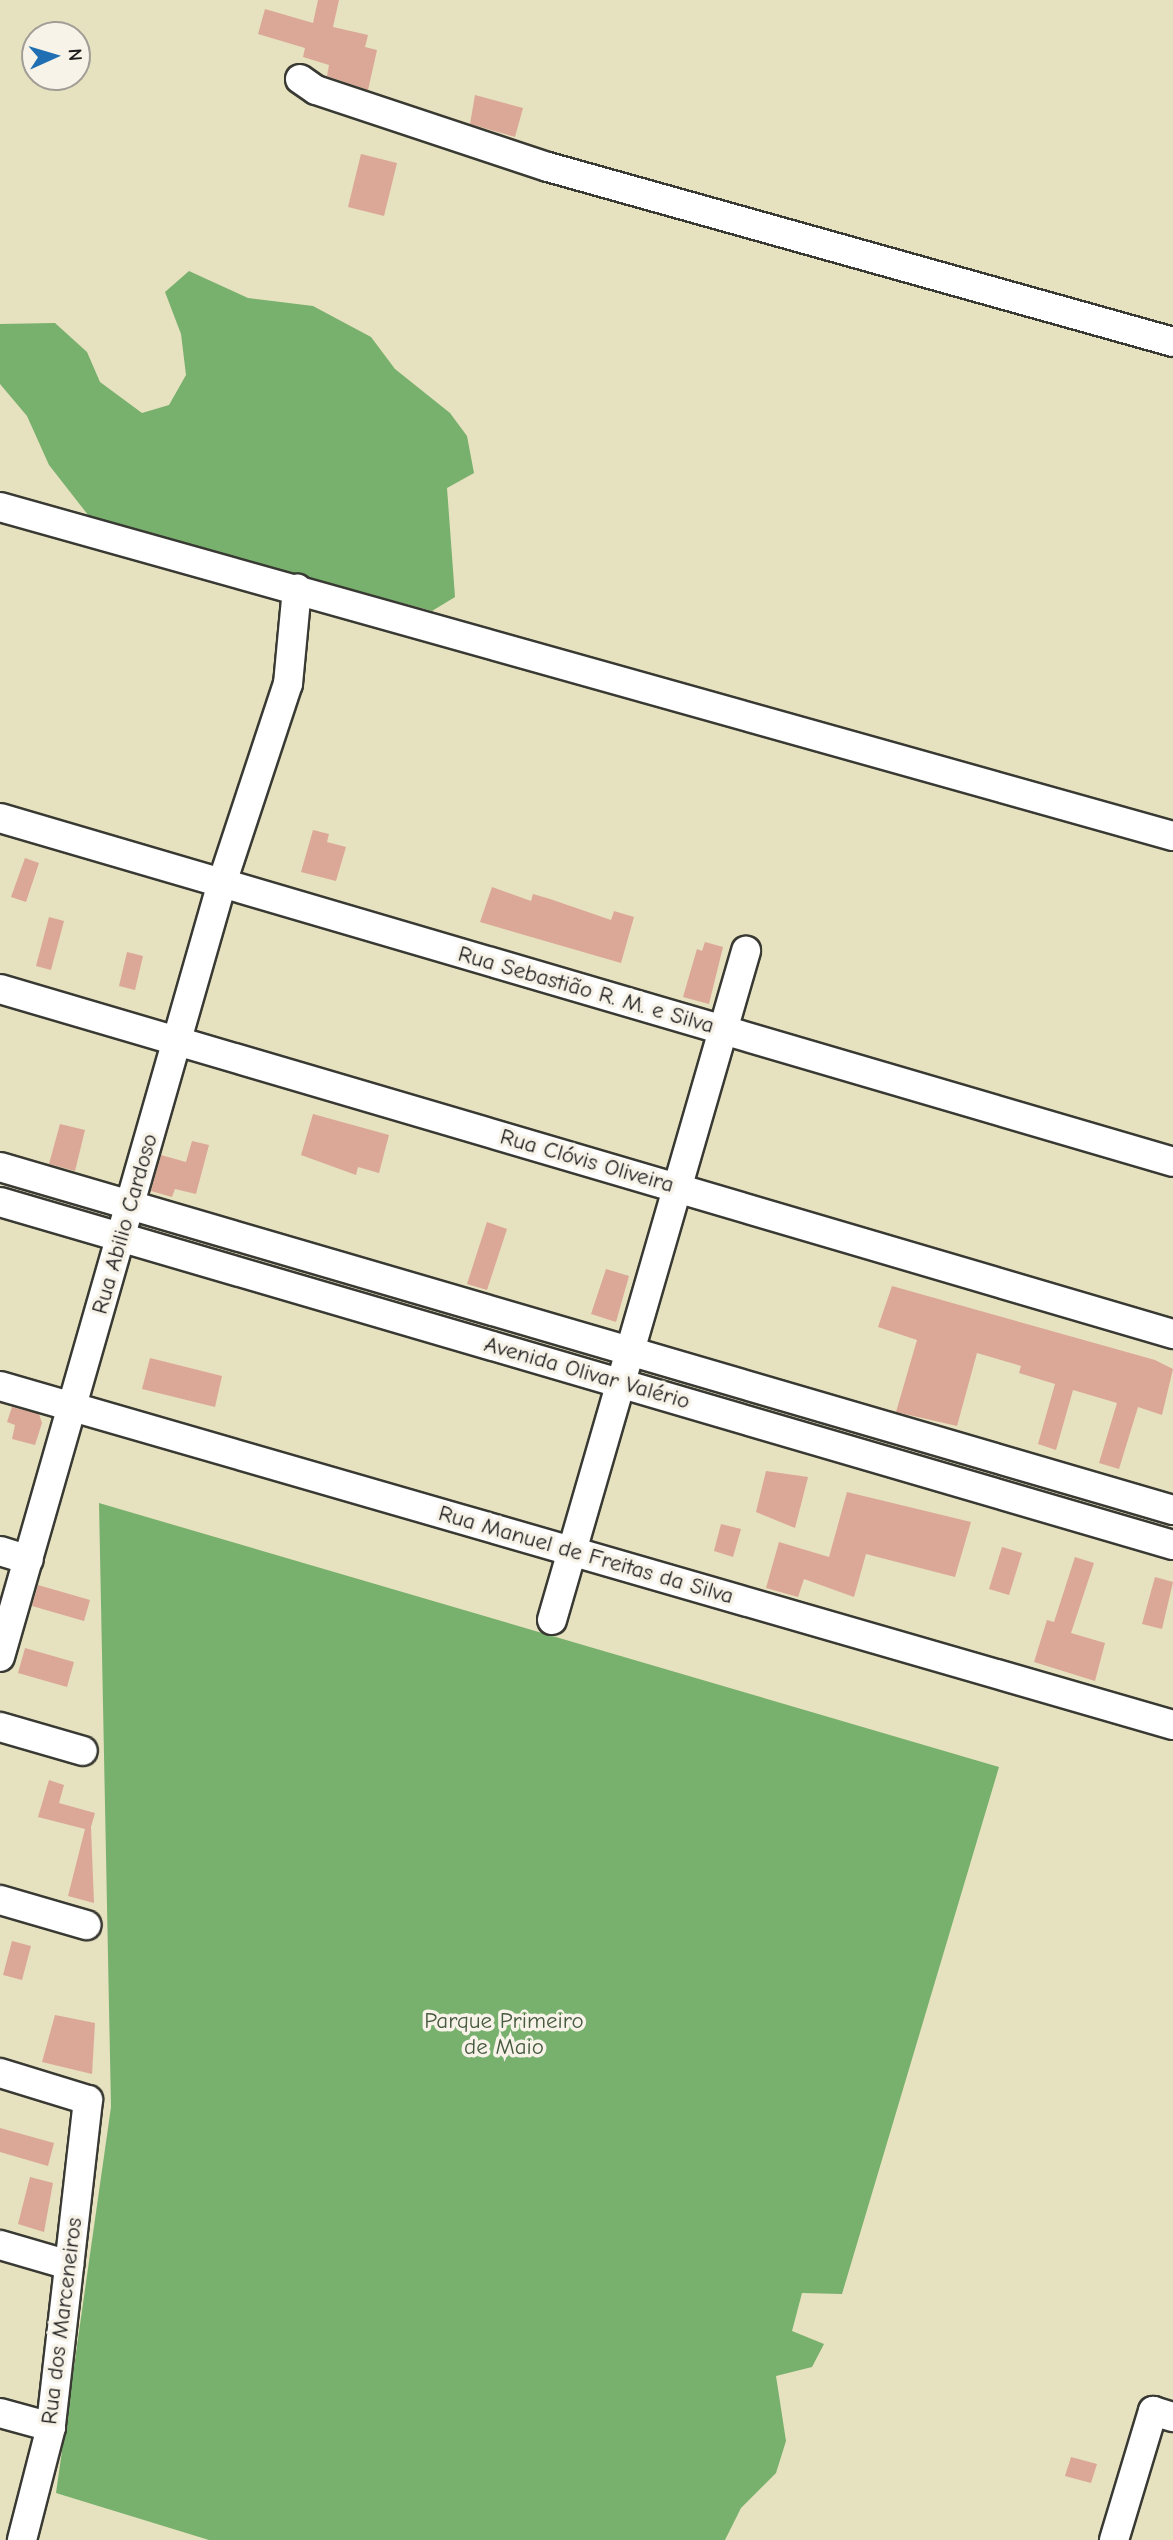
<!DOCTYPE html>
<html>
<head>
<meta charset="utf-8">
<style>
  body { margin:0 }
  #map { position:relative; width:1173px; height:2540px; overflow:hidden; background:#e6e1be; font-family:"Comic Neue",sans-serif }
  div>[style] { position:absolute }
  .forest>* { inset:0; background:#78b06e }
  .building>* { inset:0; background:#dba897 }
  .roads { filter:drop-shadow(2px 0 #3a3a34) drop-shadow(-2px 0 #3a3a34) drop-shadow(0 2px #3a3a34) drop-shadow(0 -2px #3a3a34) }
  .minor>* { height:28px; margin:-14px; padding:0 14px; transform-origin:14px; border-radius:14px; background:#fff }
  span { translate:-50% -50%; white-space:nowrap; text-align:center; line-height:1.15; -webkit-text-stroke:7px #f7f3e8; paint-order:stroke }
  .street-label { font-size:23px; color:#1c1c1c }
  .park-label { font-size:23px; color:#465a3f }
  .north { position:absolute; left:21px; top:21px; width:70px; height:70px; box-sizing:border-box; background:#f7f3e8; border:2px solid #9f9d96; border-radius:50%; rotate:86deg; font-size:19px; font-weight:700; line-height:28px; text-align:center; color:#1c1c1c }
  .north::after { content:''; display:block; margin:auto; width:24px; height:32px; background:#1f6fb2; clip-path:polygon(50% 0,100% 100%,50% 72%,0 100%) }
</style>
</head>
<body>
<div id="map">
  <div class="forest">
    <div style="clip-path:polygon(189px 271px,248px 298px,313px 306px,371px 337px,395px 369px,450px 413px,467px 436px,474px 473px,447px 488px,455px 597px,432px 611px,92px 520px,49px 465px,27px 416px,0 384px,0 324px,55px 323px,87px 352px,100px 382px,142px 413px,169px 405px,186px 375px,181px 334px,165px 292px)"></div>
    <div style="clip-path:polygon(99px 1503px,999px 1767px,842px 2294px,802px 2293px,792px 2331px,824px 2344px,812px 2367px,776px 2376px,786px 2441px,776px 2473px,741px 2508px,725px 2540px,209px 2540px,56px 2493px,111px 2107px)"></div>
  </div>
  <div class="building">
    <div style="clip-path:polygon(318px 0,339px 0,333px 27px,368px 35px,365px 47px,377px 50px,368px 90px,327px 76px,329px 65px,303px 57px,305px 48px,258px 34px,265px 9px,313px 23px)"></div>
    <div style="clip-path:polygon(475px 95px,523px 108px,515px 137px,470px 124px)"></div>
    <div style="clip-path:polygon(361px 154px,397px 163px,384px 216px,348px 207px)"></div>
    <div style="clip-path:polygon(313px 830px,329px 834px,327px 842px,346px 847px,336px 881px,301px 872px)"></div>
    <div style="clip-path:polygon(25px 858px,39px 863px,26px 902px,11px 897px)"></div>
    <div style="clip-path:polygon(492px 887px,531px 901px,533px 894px,550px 899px,611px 920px,614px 911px,634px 917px,621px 963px,480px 922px)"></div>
    <div style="clip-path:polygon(49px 917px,64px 921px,51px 970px,36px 966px)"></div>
    <div style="clip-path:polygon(705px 942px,723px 947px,709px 1004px,683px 997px,697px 949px,702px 951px)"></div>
    <div style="clip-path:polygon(127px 952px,143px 956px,135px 990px,119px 986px)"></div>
    <div style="clip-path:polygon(313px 1114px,389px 1135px,379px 1173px,358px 1167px,356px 1175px,301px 1155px)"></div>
    <div style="clip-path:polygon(60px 1124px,85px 1130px,75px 1171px,49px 1164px)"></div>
    <div style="clip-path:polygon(192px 1141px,209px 1145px,196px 1194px,175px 1189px,172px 1197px,151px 1191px,161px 1155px,186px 1162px)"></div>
    <div style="clip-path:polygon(487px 1222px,507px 1229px,487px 1290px,467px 1284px)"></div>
    <div style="clip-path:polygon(606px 1269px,629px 1276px,616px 1322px,591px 1314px)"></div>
    <div style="clip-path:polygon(892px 1286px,1155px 1360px,1173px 1369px,1162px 1415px,1138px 1407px,1119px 1469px,1099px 1463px,1117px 1403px,1073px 1390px,1056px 1450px,1038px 1444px,1055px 1384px,1019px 1373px,1021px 1366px,977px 1353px,957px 1426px,896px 1412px,917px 1340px,878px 1327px)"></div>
    <div style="clip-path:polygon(150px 1358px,222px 1376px,215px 1407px,142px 1389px)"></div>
    <div style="clip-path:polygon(12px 1407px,39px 1414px,42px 1423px,35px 1445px,12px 1439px,15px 1425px,7px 1422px)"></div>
    <div style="clip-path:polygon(766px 1471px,808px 1477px,795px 1528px,756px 1512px)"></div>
    <div style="clip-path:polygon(847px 1492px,971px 1522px,955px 1577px,866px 1554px,854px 1597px,804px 1579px,798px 1597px,766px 1588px,779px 1542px,829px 1557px)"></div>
    <div style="clip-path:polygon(721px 1524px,741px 1529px,733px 1557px,714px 1551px)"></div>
    <div style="clip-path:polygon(1002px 1547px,1022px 1553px,1009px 1595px,989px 1589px)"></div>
    <div style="clip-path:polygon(1075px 1557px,1094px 1563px,1071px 1633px,1105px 1643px,1095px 1681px,1034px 1662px,1047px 1620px,1054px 1622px)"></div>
    <div style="clip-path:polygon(1155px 1577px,1173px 1582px,1162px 1629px,1142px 1624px)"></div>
    <div style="clip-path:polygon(38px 1585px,90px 1600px,84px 1621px,32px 1606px)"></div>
    <div style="clip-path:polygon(25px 1648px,74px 1662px,67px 1687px,18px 1673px)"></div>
    <div style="clip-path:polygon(49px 1780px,64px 1785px,59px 1803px,95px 1813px,91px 1827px,94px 1903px,68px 1896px,85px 1829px,38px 1817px)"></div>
    <div style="clip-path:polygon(12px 1941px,31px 1946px,22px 1980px,3px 1975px)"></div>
    <div style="clip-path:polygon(55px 2015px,95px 2023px,92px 2074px,42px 2062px)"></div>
    <div style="clip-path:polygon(0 2128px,54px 2143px,48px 2166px,0 2152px)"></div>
    <div style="clip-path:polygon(30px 2177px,53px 2183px,44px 2232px,18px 2224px)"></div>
    <div style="clip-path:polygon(1071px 2457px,1097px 2464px,1091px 2483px,1065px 2476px)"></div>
  </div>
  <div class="roads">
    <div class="minor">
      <div style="left:300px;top:79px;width:19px;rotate:35deg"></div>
      <div style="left:316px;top:90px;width:244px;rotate:18.4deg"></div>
      <div style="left:548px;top:167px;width:649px;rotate:15.64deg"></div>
      <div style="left:0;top:507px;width:1218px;rotate:15.67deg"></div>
      <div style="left:0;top:818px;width:1222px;rotate:16.34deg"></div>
      <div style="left:0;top:989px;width:1223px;rotate:16.39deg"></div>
      <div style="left:0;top:1167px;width:1222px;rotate:16.3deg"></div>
      <div style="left:0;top:1202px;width:1222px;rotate:16.3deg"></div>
      <div style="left:0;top:1386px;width:1221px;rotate:16.12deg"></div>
      <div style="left:0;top:1551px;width:30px;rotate:17deg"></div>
      <div style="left:552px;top:1620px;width:697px;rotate:-73.83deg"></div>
      <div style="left:0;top:1657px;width:805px;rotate:-74deg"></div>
      <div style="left:222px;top:883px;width:210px;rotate:-71.7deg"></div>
      <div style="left:288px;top:684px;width:96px;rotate:-84.6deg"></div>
      <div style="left:0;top:1727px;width:86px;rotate:16.1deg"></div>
      <div style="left:0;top:1900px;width:90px;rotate:16.2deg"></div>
      <div style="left:0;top:2073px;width:92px;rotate:17.1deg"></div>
      <div style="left:88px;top:2100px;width:329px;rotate:96.5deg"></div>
      <div style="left:51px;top:2427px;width:117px;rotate:104.4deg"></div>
      <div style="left:0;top:2245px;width:72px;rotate:16.2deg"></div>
      <div style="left:0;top:2413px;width:53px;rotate:15.4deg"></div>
      <div style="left:1114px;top:2540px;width:135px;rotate:-73.2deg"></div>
      <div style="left:1153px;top:2411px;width:21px;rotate:17deg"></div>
    </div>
  </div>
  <div class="street-label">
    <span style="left:586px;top:990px;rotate:16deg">Rua Sebastião R. M. e Silva</span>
    <span style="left:587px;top:1161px;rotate:16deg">Rua Clóvis Oliveira</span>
    <span style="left:125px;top:1224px;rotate:-74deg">Rua Abilio Cardoso</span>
    <span style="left:587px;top:1373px;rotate:16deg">Avenida Olivar Valério</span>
    <span style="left:586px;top:1555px;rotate:16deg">Rua Manuel de Freitas da Silva</span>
    <span style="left:62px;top:2321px;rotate:-83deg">Rua dos Marceneiros</span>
  </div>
  <div class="park-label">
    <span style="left:504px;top:2034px">Parque Primeiro<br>de Maio</span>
  </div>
  <div class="north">N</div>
</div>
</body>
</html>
